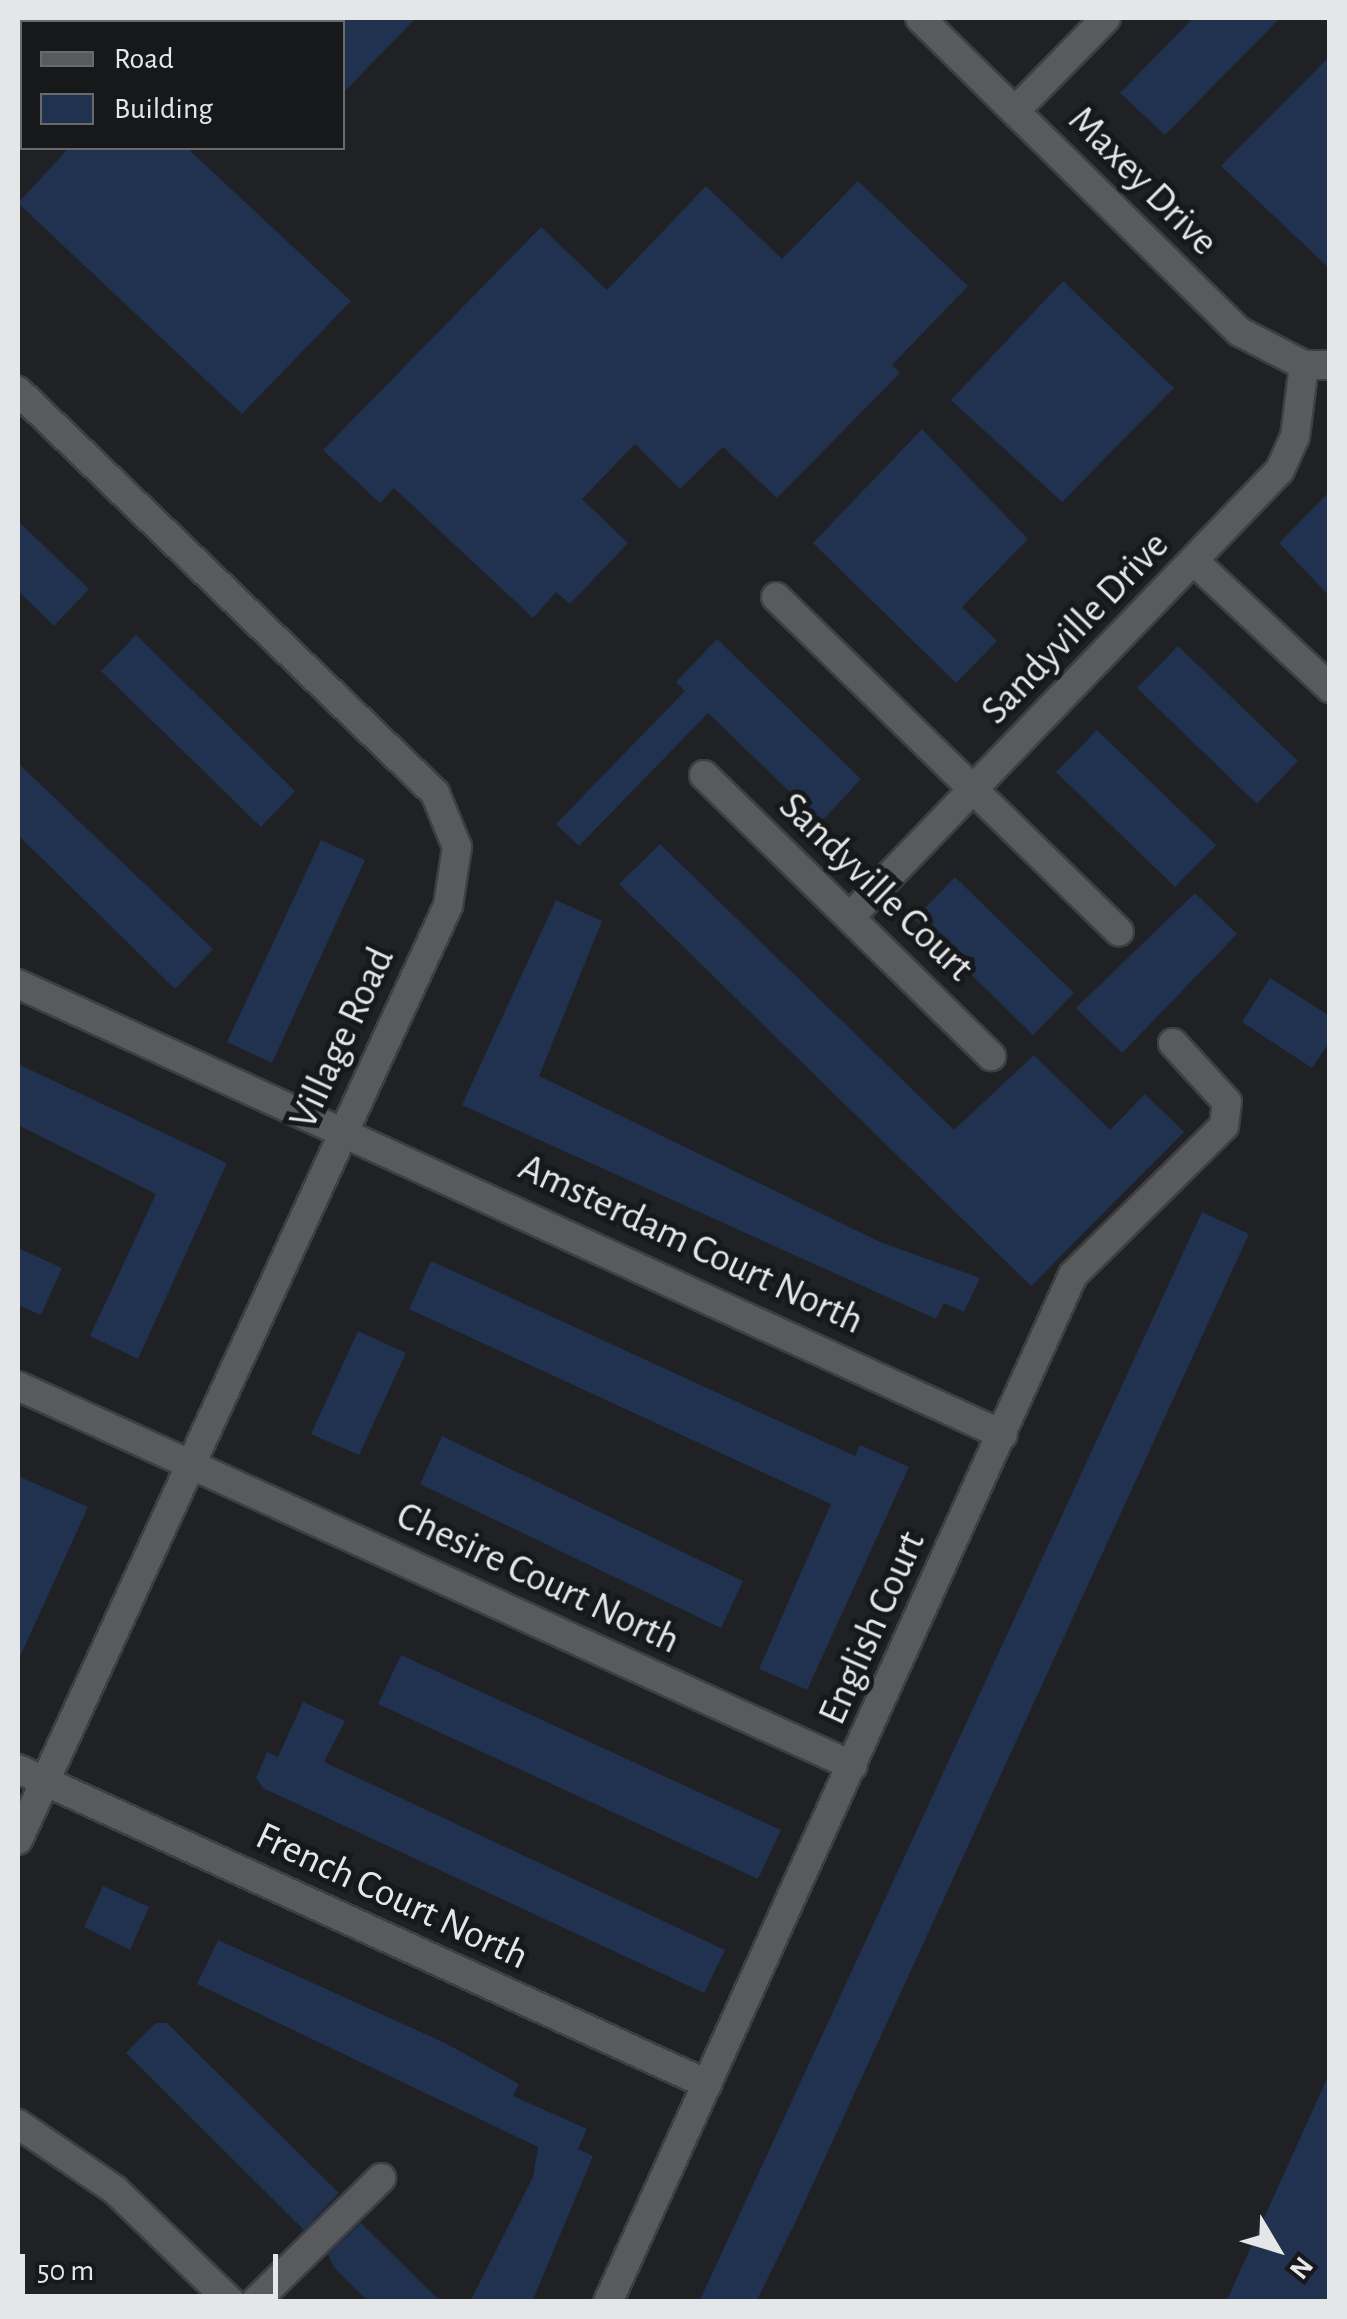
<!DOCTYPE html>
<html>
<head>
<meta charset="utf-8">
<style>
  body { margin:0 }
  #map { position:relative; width:1347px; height:2319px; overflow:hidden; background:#1f2124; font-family:"Alegreya Sans",sans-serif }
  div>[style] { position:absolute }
  .building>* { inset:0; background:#20324f }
  .roads { filter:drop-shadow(2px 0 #3e3f42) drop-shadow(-2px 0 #3e3f42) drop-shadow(0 2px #3e3f42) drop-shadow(0 -2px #3e3f42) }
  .minor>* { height:28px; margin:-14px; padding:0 14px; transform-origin:14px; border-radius:14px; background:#585a5e }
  span { translate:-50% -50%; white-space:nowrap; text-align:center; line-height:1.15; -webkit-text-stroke:10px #16181a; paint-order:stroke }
  .street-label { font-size:40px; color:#e4e6e8 }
  .frame { position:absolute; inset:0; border:20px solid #e4e6e8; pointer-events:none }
  .legend { position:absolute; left:20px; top:20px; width:325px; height:130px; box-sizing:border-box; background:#16181a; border:2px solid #686a6c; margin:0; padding:12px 18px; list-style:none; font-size:30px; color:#e4e6e8 }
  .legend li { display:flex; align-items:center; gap:20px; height:50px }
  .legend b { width:50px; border:2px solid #686a6c }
  .north { position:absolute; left:1227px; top:2199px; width:100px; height:100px; -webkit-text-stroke:8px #16181a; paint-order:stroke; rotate:128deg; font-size:28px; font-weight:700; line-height:40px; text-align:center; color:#e4e6e8 }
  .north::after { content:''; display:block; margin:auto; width:35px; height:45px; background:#e4e6e8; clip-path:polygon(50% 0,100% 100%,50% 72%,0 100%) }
  .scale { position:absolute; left:20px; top:2254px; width:258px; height:45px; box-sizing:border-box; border:5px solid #e4e6e8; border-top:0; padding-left:12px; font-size:30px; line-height:35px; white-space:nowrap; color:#e4e6e8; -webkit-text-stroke:8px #16181a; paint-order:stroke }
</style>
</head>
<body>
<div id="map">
  <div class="building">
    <div style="clip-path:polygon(342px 18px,416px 18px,342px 94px)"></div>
    <div style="clip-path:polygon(1193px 18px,1280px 18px,1165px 135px,1120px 93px)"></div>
    <div style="clip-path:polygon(1330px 56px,1330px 269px,1221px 166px)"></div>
    <div style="clip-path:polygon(69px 148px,187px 148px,351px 301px,242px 414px,18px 203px)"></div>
    <div style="clip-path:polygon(858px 181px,968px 286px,892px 365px,900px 373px,777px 498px,723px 447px,680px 489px,635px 444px,582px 499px,628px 543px,570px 604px,556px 592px,533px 618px,394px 488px,380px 503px,323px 450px,541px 227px,607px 290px,706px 186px,782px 259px)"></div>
    <div style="clip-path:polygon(1063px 281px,1174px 388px,1062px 502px,951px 400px)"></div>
    <div style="clip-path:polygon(922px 429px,1028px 539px,962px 607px,997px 641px,956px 683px,813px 543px)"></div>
    <div style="clip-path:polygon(1330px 491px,1330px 597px,1279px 543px)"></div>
    <div style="clip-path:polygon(18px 521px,89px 589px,54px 626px,18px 591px)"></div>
    <div style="clip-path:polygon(136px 635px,295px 791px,261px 827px,101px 671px)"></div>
    <div style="clip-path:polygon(717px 639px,861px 779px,821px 822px,708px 713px,579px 846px,556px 824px,685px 691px,676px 682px)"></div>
    <div style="clip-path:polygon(1178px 646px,1298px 761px,1257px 804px,1137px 688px)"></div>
    <div style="clip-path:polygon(1097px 730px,1216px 845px,1175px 887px,1056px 772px)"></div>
    <div style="clip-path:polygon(18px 763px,213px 949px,175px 989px,18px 835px)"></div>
    <div style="clip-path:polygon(321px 840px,365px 860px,272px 1063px,227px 1042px)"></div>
    <div style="clip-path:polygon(660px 844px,954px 1130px,1034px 1055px,1110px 1130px,1145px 1094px,1184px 1132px,1031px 1286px,619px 884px)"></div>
    <div style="clip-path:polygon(955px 877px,1074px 993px,1033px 1035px,914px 919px)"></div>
    <div style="clip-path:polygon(1195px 893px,1237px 934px,1122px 1053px,1076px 1008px)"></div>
    <div style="clip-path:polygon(556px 900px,602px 921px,539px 1076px,880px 1242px,980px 1278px,964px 1312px,944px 1303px,936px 1319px,462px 1105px)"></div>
    <div style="clip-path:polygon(1270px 978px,1330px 1016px,1330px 1041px,1312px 1068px,1242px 1022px)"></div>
    <div style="clip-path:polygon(18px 1064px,227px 1163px,138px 1359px,90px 1336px,156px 1194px,18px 1125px)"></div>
    <div style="clip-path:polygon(1202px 1212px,1249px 1234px,795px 2223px,756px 2302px,699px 2302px)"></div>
    <div style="clip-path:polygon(18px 1248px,62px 1268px,41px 1315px,18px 1305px)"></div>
    <div style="clip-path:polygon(431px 1261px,855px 1456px,860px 1445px,909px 1467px,807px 1690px,759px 1669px,831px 1504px,409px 1309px)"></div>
    <div style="clip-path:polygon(358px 1331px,406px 1353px,359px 1455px,311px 1434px)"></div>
    <div style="clip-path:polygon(442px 1436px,743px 1581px,721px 1628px,420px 1484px)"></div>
    <div style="clip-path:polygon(18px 1476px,88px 1507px,18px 1661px)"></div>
    <div style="clip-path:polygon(401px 1655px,781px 1830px,758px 1879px,378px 1704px)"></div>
    <div style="clip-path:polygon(303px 1702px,345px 1721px,324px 1762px,725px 1950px,704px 1993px,263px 1788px,256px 1778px,267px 1752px,278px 1757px)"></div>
    <div style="clip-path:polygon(103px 1886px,149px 1907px,130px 1950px,84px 1927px)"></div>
    <div style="clip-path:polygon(218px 1940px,445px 2043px,519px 2084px,513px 2096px,587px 2129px,578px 2149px,593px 2156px,532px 2302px,470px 2302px,533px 2177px,538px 2147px,197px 1984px)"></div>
    <div style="clip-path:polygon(156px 2023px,167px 2023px,339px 2193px,304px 2230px,126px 2053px)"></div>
    <div style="clip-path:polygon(1330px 2072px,1330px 2302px,1226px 2302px)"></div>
    <div style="clip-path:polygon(361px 2223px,441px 2302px,369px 2302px,333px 2266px,328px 2254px)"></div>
  </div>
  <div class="roads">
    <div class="minor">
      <div style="left:920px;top:18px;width:448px;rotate:44.5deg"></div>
      <div style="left:1240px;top:332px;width:72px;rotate:27.3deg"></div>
      <div style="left:1304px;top:365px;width:26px"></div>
      <div style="left:1015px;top:111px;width:130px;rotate:-45.6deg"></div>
      <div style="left:18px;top:391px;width:579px;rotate:43.95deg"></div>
      <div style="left:435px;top:793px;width:58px;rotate:67.8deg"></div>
      <div style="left:457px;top:847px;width:60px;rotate:98.7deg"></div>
      <div style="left:448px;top:906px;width:1028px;rotate:114.72deg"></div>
      <div style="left:1195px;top:562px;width:185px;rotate:43deg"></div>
      <div style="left:776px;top:597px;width:479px;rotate:44.3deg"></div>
      <div style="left:704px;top:775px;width:402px;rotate:44.4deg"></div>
      <div style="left:850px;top:917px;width:620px;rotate:-46.11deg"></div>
      <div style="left:1280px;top:470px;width:36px;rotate:-66deg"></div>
      <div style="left:1295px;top:437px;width:73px;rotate:-82.9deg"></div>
      <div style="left:18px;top:984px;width:1083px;rotate:24.6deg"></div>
      <div style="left:18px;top:1386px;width:917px;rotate:24.47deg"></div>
      <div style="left:18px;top:1769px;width:758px;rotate:24.57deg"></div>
      <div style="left:18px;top:2124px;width:117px;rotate:34.2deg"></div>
      <div style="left:115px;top:2190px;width:161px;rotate:44deg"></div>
      <div style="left:255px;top:2302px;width:177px;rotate:-44.5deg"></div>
      <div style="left:608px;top:2302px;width:1127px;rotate:-65.64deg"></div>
      <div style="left:1073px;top:1275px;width:212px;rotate:-44.6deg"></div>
      <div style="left:1224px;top:1126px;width:24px;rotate:-83deg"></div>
      <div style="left:1227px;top:1102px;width:80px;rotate:-132.5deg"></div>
    </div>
  </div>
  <div class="street-label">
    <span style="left:1143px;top:181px;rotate:45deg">Maxey Drive</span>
    <span style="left:1075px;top:628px;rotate:-46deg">Sandyville Drive</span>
    <span style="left:876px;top:887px;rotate:44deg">Sandyville Court</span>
    <span style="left:342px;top:1038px;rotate:-65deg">Village Road</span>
    <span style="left:691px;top:1244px;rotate:25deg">Amsterdam Court North</span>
    <span style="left:538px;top:1578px;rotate:25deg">Chesire Court North</span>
    <span style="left:872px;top:1628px;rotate:-66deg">English Court</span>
    <span style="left:392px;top:1896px;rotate:25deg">French Court North</span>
  </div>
  <div class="frame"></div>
  <ul class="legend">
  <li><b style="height:12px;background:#585a5e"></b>Road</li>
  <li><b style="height:28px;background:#20324f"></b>Building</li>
  </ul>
  <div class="north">N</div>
  <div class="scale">50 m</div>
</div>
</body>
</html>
